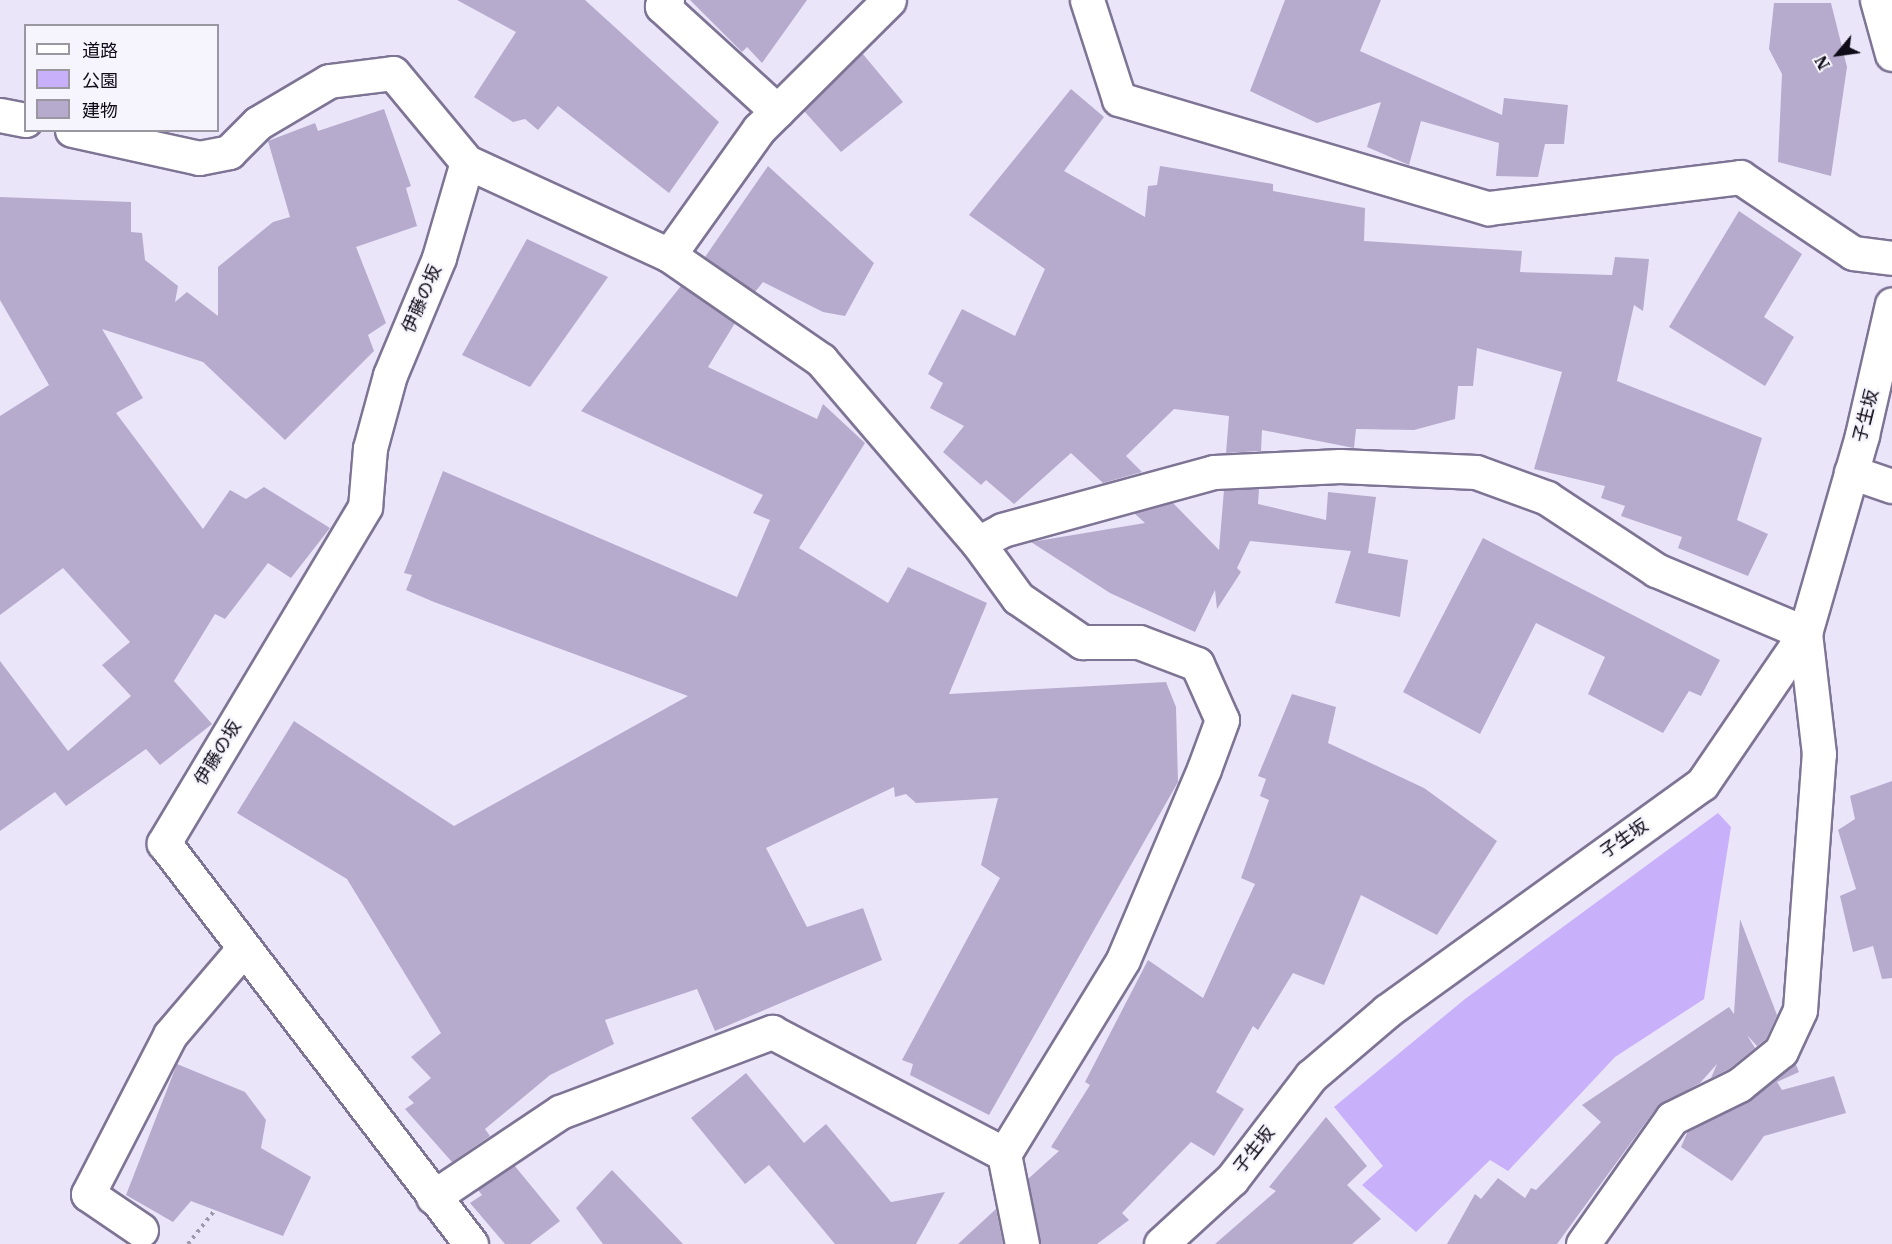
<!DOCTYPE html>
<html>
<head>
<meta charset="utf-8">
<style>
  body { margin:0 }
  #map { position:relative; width:1892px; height:1244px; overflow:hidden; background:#ebe5fa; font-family:"IBM Plex Serif","Noto Sans JP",serif }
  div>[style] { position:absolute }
  .green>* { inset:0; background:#c8b0fb }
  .building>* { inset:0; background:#b6abcd }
  .path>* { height:4px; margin-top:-2px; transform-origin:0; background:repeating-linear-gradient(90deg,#9e99aa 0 3px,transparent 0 7.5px) }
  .roads { filter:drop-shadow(2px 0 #7e7494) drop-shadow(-2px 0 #7e7494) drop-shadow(0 2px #7e7494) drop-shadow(0 -2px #7e7494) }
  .minor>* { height:33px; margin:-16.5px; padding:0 16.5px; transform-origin:16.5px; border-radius:16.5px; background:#fff }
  span { translate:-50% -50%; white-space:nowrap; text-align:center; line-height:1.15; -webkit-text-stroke:4.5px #f6f4fc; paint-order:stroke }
  .street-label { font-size:18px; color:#0f0b17 }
  .legend { position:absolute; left:24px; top:24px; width:195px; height:108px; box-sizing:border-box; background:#f6f4fc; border:2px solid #9a97a0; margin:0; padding:8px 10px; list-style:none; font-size:18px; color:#0f0b17 }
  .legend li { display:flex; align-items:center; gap:12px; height:30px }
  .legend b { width:30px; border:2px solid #9a97a0 }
  .north { position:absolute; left:1808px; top:24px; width:60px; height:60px; -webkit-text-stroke:4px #f6f4fc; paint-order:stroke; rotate:241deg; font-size:16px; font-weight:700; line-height:24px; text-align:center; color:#0f0b17 }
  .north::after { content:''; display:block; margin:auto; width:21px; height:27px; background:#0f0b17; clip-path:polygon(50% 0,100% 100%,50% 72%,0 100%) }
</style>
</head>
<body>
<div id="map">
  <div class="green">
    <div style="clip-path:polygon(1718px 813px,1731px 827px,1704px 999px,1615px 1057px,1508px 1171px,1490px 1160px,1416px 1232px,1362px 1185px,1383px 1166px,1334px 1107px,1465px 999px)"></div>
  </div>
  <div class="building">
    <div style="clip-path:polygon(457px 0,585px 0,719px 122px,669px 193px,558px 106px,538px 130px,525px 119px,513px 122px,474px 97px,516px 32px)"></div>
    <div style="clip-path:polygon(690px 0,807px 0,762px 63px,747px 47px,742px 52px)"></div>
    <div style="clip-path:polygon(1285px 0,1381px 0,1360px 51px,1502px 115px,1504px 98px,1568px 105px,1564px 144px,1545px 144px,1538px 177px,1496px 176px,1499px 143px,1421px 121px,1409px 165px,1367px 147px,1381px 102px,1317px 123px,1250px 91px)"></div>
    <div style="clip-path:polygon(1774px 3px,1831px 3px,1847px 67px,1831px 176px,1778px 162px,1782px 74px,1769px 49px)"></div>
    <div style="clip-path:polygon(862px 53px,903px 102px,841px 152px,804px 111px)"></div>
    <div style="clip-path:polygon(1071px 89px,1104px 117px,1064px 171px,1145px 217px,1148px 186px,1157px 185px,1160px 166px,1273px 184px,1273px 191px,1365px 208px,1364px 241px,1522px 251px,1520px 272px,1612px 275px,1615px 257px,1649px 259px,1643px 311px,1634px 305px,1617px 381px,1762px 438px,1737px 520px,1768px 534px,1748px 576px,1678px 548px,1682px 537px,1621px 516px,1625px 506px,1601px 498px,1605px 486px,1534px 469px,1562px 372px,1477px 348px,1473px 386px,1458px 386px,1455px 419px,1414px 430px,1356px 429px,1354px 448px,1262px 430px,1261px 451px,1226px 453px,1229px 416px,1174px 409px,1126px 456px,1142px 472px,1103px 483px,1071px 453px,1014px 504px,986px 480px,981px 485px,943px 452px,964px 426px,930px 408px,943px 383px,928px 374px,962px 309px,1015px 336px,1045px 269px,969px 215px)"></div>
    <div style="clip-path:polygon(384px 109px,411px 186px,406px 188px,417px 226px,356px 247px,386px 323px,368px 335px,374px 351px,285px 440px,203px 362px,102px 329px,143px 398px,116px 413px,203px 529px,230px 490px,246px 499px,264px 487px,330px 528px,291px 578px,268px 563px,225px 619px,215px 614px,174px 681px,212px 724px,160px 765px,146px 749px,66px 806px,55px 792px,0 831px,0 661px,68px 751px,131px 696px,102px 665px,130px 642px,63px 568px,0 615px,0 416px,49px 385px,0 300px,0 197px,131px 202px,131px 232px,142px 233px,145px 260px,178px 286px,175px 302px,187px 292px,218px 316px,218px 267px,273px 222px,290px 217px,268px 141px,315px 123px,318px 131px)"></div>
    <div style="clip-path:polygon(768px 166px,874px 263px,845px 316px,823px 312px,763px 282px,755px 292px,705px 257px)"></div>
    <div style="clip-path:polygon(1739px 211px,1802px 254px,1764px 317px,1794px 337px,1765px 386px,1669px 327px)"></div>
    <div style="clip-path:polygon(527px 239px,608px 277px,530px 387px,462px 355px)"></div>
    <div style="clip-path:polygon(681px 286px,735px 323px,708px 367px,817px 419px,823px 404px,865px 443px,799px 548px,888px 603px,908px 567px,987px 603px,949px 694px,1166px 682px,1176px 707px,1178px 782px,989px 1115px,910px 1075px,913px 1064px,902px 1060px,1000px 878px,981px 865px,998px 798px,916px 803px,906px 794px,895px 797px,894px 787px,766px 848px,807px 927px,863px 908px,882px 960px,715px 1031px,697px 989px,605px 1020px,614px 1044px,550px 1075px,485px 1129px,490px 1136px,452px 1162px,405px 1109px,414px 1103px,408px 1097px,431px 1078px,411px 1057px,441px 1033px,347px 879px,237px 813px,294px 721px,454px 826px,688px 696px,434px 602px,406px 590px,412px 575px,404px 573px,443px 471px,737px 597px,770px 520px,753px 513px,763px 495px,581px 411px)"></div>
    <div style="clip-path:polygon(1259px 489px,1258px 504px,1326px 520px,1328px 492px,1376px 497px,1368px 553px,1408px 560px,1400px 617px,1335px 603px,1351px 551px,1250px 541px,1237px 568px,1241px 572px,1217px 609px,1215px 590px,1195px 632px,1110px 593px,1031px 542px,1145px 523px,1134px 513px,1173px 503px,1219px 550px,1224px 490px)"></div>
    <div style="clip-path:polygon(1483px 538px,1720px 660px,1701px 696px,1689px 691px,1663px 733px,1588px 694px,1605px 657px,1536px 623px,1480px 734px,1403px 692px)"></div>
    <div style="clip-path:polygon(1292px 694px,1336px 707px,1328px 743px,1424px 788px,1497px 841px,1437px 935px,1361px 895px,1324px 985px,1293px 973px,1258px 1030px,1253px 1026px,1216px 1092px,1244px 1109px,1214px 1156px,1191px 1142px,1122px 1213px,1129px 1220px,1097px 1244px,1040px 1244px,1028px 1179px,1059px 1151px,1051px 1147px,1090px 1085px,1085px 1082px,1148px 960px,1203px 998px,1255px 884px,1241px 878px,1269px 800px,1260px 796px,1266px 779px,1258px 776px)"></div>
    <div style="clip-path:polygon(1892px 781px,1892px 978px,1882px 979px,1873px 946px,1853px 952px,1840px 896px,1856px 889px,1838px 830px,1855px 819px,1850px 796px)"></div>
    <div style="clip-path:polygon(1740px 919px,1777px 1015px,1766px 1039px,1757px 1046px,1747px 1035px,1755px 1048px,1729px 1069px,1711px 1078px,1717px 1064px,1700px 1083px,1657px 1107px,1557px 1244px,1447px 1244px,1475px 1194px,1481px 1199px,1498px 1178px,1525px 1198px,1531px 1188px,1536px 1190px,1601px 1122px,1582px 1105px,1729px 1007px,1734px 1014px)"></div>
    <div style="clip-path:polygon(1795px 1062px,1799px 1072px,1777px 1082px,1782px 1090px,1834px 1076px,1846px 1113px,1764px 1136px,1732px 1181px,1681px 1147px,1688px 1131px,1751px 1100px)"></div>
    <div style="clip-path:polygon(177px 1064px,245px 1092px,266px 1120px,261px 1148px,311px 1177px,283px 1236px,191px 1201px,173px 1222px,126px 1195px)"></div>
    <div style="clip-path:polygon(746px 1073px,804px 1143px,826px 1124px,891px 1202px,945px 1192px,916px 1244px,835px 1244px,769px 1165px,745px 1184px,691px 1118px)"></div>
    <div style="clip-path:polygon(1326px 1117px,1367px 1166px,1347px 1185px,1381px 1219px,1352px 1244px,1215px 1244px,1276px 1191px,1269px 1187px)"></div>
    <div style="clip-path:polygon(514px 1165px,560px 1221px,530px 1244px,505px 1244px,470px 1203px,482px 1195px,478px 1190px)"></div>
    <div style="clip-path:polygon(612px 1170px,683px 1244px,603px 1244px,576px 1208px)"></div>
    <div style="clip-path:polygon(996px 1209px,1003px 1244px,958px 1244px)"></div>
  </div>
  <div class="path">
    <div style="left:188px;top:1244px;width:43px;rotate:-51.5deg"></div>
  </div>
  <div class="roads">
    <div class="minor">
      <div style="left:667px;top:0;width:8px;rotate:130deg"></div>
      <div style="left:662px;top:6px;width:156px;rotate:42.4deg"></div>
      <div style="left:1087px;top:0;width:104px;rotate:72.1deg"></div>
      <div style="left:1119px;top:99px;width:385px;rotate:16.5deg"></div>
      <div style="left:1488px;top:208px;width:254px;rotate:-7deg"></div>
      <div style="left:1740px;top:177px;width:136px;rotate:33.9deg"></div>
      <div style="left:1853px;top:253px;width:39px;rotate:7deg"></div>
      <div style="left:1877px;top:0;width:56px;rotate:74.5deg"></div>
      <div style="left:0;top:115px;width:26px;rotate:11deg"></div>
      <div style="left:72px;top:130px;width:130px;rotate:12.4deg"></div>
      <div style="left:199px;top:158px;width:31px;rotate:-11deg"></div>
      <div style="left:229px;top:152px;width:41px;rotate:-45deg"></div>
      <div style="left:258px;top:123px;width:82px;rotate:-30.6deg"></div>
      <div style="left:329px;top:81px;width:64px;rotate:-7.1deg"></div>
      <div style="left:393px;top:73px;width:116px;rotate:50.3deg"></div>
      <div style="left:467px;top:162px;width:222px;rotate:24.7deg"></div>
      <div style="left:669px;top:255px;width:185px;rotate:34.6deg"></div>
      <div style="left:821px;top:360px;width:241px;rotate:49.4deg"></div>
      <div style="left:978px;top:543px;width:68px;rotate:54deg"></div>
      <div style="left:1018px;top:598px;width:78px;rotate:34.5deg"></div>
      <div style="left:1082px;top:642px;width:57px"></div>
      <div style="left:1139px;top:642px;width:62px;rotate:20.8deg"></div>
      <div style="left:1197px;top:664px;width:61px;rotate:65.9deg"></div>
      <div style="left:1222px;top:720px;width:52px;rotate:110.2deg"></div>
      <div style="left:1204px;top:769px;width:207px;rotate:113deg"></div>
      <div style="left:1123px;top:960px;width:228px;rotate:121.5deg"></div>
      <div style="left:1004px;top:1154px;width:92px;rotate:78.7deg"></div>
      <div style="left:467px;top:162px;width:100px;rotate:106.3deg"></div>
      <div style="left:439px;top:258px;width:127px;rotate:112.7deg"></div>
      <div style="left:390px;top:375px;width:76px;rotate:105.3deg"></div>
      <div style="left:370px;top:448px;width:59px;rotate:94.8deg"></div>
      <div style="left:365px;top:507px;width:392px;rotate:120.9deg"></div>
      <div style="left:164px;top:843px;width:505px;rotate:52.56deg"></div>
      <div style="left:669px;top:255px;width:155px;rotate:-54.5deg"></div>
      <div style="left:759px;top:129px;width:183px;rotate:-44.8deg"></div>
      <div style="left:1851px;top:472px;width:43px;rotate:18.9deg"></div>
      <div style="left:978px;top:543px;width:27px;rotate:-28deg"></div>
      <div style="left:1002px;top:530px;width:220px;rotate:-15.3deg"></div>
      <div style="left:1214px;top:472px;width:126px;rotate:-2.7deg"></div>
      <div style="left:1340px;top:466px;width:136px;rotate:2.5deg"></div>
      <div style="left:1476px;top:472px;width:76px;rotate:20.1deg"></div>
      <div style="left:1547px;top:498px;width:131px;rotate:33.4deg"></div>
      <div style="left:1656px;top:570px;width:162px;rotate:22.9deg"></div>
      <div style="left:433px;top:1197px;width:153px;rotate:-33.8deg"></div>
      <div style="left:560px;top:1112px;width:227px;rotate:-20.7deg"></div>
      <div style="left:772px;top:1032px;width:262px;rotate:27.7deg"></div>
      <div style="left:141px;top:1230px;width:64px;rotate:-145.8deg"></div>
      <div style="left:88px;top:1194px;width:179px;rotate:-62.7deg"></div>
      <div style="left:170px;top:1035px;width:114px;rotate:-49.6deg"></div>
      <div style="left:1161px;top:1244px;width:96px;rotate:-42.5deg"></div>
      <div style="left:1232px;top:1179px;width:130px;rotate:-52.5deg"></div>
      <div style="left:1311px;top:1076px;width:100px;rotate:-40.5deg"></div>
      <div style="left:1387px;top:1011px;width:388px;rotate:-35.8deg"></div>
      <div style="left:1702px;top:784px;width:183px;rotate:-55.7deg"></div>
      <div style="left:1805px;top:633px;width:206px;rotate:-73.9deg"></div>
      <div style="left:1862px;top:435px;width:134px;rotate:-77.1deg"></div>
      <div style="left:1583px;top:1244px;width:154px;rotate:-54.8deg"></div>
      <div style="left:1672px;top:1118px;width:75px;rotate:-26.2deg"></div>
      <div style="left:1739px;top:1085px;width:54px;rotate:-39deg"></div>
      <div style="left:1781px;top:1051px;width:45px;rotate:-65.1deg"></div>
      <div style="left:1800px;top:1010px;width:257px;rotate:-85.8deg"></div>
      <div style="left:1819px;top:754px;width:122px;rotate:-96.6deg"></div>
    </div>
  </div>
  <div class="street-label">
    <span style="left:422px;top:299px;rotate:-67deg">伊藤の坂</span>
    <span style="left:1866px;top:416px;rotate:-76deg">子生坂</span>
    <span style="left:218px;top:753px;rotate:-59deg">伊藤の坂</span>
    <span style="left:1624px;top:839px;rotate:-35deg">子生坂</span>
    <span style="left:1254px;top:1150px;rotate:-52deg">子生坂</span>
  </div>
  <ul class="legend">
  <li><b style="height:8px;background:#fff"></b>道路</li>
  <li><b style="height:16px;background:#c8b0fb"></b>公園</li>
  <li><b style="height:16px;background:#b6abcd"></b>建物</li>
  </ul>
  <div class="north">N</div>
</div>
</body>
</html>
